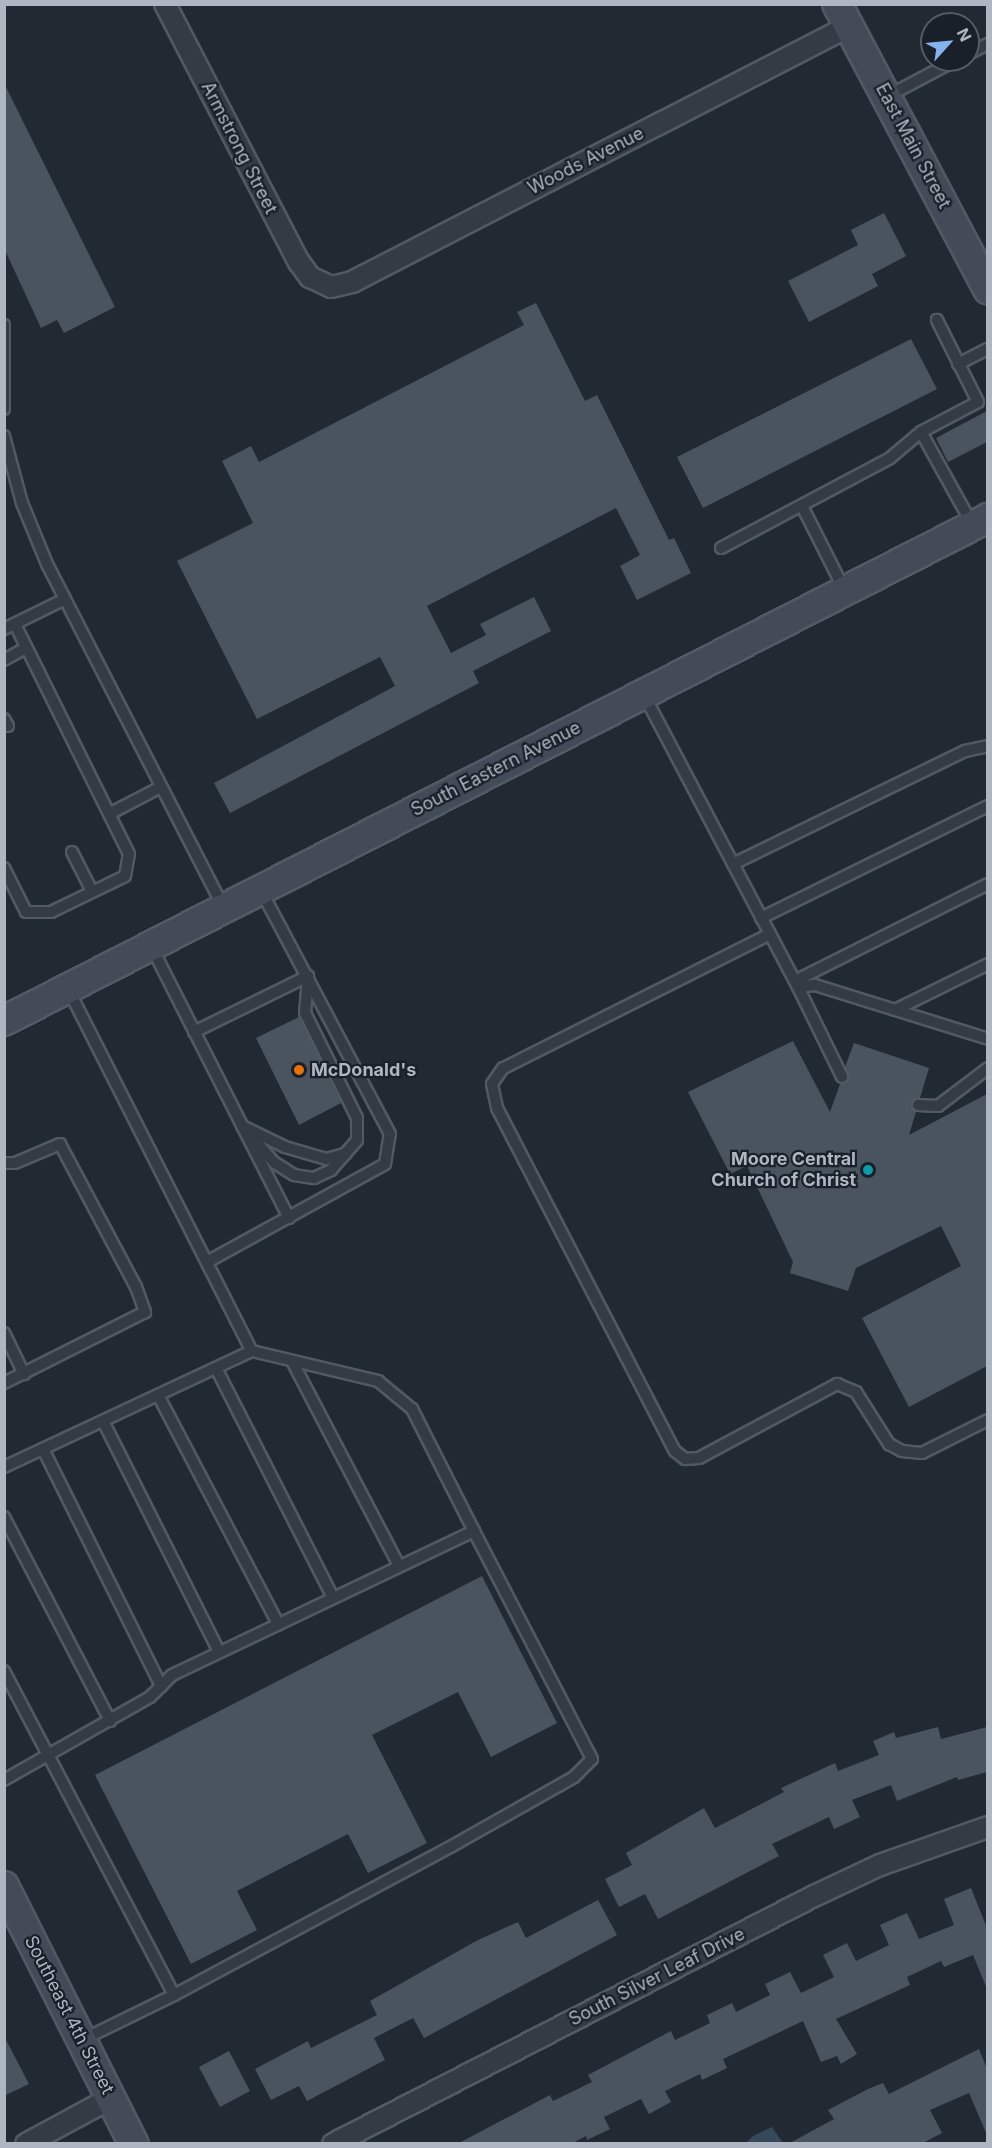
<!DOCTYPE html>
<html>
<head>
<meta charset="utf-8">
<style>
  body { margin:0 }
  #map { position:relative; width:992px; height:2148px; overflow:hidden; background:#212a33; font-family:Inter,sans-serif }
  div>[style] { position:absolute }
  .water>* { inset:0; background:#38485b }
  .building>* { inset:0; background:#49545f }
  .roads { filter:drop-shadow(2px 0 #515962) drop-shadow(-2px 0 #515962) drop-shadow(0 2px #515962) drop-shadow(0 -2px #515962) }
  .lane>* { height:10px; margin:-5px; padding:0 5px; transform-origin:5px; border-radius:5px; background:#343b44 }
  .street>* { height:20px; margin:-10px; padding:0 10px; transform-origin:10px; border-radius:10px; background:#343b44 }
  .secondary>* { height:28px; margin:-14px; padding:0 14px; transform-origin:14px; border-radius:14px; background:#424b57 }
  .dots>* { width:16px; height:16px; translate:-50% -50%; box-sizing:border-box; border:3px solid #1a2029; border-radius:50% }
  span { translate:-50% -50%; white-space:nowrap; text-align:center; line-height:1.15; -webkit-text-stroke:4.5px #1a2029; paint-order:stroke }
  .street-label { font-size:18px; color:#aeb6c1 }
  .poi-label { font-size:18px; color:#aeb6c1; font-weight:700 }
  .left { translate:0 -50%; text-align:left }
  .right { translate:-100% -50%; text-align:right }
  .frame { position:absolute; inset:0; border:6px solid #aeb6c1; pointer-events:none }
  .north { position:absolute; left:920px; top:12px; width:60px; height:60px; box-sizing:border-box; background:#1a2029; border:2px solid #555c66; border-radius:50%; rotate:63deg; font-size:16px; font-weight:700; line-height:24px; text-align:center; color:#aeb6c1 }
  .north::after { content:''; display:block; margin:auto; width:21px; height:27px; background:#87b3ed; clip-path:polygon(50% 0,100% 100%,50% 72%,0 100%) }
</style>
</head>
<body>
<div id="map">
  <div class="water">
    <div style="clip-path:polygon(772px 2127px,783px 2143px,746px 2143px,753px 2136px)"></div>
  </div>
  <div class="building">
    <div style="clip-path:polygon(4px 83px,115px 307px,64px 333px,57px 320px,41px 328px,4px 248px)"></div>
    <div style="clip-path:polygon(884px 213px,906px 256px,872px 274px,878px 286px,809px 322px,788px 281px,858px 245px,851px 230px)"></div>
    <div style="clip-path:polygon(536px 303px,585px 401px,597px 395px,669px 540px,674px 538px,691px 573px,637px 600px,620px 566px,640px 555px,616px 508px,427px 606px,451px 653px,486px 635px,480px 624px,534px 597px,551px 631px,473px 671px,479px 683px,230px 813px,214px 783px,395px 686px,380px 657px,257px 719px,177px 561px,253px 523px,222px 461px,251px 446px,259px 462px,524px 325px,517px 312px)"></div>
    <div style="clip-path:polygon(911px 339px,937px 389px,703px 508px,677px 457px)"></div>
    <div style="clip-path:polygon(987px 411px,987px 442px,948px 462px,936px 438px)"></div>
    <div style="clip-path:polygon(299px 1017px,341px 1103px,299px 1125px,256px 1038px)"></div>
    <div style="clip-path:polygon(793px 1041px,830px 1112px,840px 1084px,848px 1081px,845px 1067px,854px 1043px,929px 1068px,920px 1098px,911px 1104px,916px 1112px,909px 1135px,987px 1094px,987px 1366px,909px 1407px,862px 1318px,961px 1266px,941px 1226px,856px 1268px,848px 1291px,790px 1273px,793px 1262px,747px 1166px,730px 1174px,688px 1092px)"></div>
    <div style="clip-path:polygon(482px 1576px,557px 1723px,491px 1757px,458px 1692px,372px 1735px,427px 1843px,368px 1873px,348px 1834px,237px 1891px,257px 1930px,191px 1964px,95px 1775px)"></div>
    <div style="clip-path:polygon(938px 1727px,941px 1739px,987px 1727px,987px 1772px,958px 1780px,957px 1777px,897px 1801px,891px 1785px,852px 1800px,860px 1817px,834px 1829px,829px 1817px,772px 1844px,779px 1856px,658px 1919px,645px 1894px,619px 1907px,605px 1879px,632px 1865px,626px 1853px,704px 1808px,715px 1828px,784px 1792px,781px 1788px,835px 1763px,838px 1771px,879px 1755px,873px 1741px,894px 1732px,896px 1738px)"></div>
    <div style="clip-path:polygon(971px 1888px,987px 1928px,987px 1989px,973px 1955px,944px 1967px,941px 1961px,907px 1977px,910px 1985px,836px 2019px,857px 2054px,841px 2064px,837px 2056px,821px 2062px,803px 2021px,723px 2059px,727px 2068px,702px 2080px,700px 2074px,665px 2091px,671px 2102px,649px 2114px,641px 2099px,604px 2117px,610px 2129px,587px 2140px,586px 2136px,571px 2144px,457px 2144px,550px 2095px,553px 2101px,592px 2082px,588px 2075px,671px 2031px,675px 2040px,710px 2023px,707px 2015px,732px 2003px,736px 2012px,770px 1995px,765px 1984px,790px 1972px,801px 1993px,834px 1977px,823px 1955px,847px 1943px,856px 1961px,889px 1945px,880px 1925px,907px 1913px,919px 1939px,954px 1925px,944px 1899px)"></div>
    <div style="clip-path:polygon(598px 1900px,617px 1935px,424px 2038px,413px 2018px,374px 2038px,385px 2060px,307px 2101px,299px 2086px,271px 2100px,255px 2069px,308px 2041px,311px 2048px,377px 2015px,370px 2001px,476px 1941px,518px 1922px,526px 1938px)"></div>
    <div style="clip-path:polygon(4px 2036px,29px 2084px,4px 2096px)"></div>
    <div style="clip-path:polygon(979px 2049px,987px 2069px,987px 2135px,969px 2093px,930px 2110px,942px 2133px,921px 2144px,788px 2144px,834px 2119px,828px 2110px,868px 2089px,883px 2083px,889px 2094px)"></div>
    <div style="clip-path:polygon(229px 2051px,250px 2091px,220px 2107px,199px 2067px)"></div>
  </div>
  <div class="roads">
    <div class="lane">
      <div style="left:968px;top:54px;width:22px;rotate:-27deg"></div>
      <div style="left:888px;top:96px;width:77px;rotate:-27.9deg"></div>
      <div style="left:4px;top:325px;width:84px;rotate:90deg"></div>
      <div style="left:958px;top:364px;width:34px;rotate:-27deg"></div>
      <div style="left:921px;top:432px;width:105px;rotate:61deg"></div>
      <div style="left:4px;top:436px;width:69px;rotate:75deg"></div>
      <div style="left:22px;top:503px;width:66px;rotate:67.7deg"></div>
      <div style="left:47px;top:564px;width:387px;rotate:62.8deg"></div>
      <div style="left:802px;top:506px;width:95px;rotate:63.2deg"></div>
      <div style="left:721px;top:548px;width:191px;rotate:-28deg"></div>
      <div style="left:890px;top:458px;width:40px;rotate:-40deg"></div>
      <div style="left:921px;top:432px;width:64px;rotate:-27.8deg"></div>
      <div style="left:978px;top:402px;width:92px;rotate:-116.6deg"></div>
      <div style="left:4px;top:629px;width:68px;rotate:-26.2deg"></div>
      <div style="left:4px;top:660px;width:25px;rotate:-29deg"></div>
      <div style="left:644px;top:695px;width:330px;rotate:62.2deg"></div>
      <div style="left:798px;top:987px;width:17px;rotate:-7deg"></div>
      <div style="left:815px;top:985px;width:181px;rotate:17.3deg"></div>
      <div style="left:4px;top:719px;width:8px;rotate:60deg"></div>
      <div style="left:109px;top:814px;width:56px;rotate:-27.5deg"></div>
      <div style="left:72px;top:852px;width:44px;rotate:62.9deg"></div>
      <div style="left:733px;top:864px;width:258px;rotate:-26deg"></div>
      <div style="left:965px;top:751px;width:24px;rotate:-12deg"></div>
      <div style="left:4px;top:868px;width:49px;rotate:63.4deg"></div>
      <div style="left:26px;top:912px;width:25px"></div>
      <div style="left:51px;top:912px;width:82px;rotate:-25.9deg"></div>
      <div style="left:125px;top:876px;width:22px;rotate:-80deg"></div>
      <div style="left:129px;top:854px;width:257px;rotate:-116.4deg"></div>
      <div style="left:761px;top:918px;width:253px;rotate:-26.3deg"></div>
      <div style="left:770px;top:934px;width:299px;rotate:153.3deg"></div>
      <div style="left:503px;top:1068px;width:19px;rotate:125deg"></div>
      <div style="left:492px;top:1084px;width:25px;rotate:78deg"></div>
      <div style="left:497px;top:1108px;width:386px;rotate:62.6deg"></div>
      <div style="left:675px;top:1451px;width:13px;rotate:39deg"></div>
      <div style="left:685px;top:1459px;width:14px;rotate:-4deg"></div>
      <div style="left:699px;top:1458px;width:157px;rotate:-28.2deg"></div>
      <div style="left:837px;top:1384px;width:21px;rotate:23deg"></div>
      <div style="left:856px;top:1392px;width:62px;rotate:57.6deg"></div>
      <div style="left:889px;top:1444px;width:15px;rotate:28deg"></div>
      <div style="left:902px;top:1451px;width:20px;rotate:6deg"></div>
      <div style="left:922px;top:1453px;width:74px;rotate:-26.6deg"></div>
      <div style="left:151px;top:946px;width:305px;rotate:63.1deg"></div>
      <div style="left:795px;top:981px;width:216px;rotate:-26.7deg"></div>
      <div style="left:798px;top:987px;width:100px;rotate:63.9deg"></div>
      <div style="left:68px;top:989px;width:406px;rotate:63.1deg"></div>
      <div style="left:895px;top:1010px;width:104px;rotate:-26.3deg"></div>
      <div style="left:194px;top:1032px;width:127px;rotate:-26.2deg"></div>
      <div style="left:918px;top:1105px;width:20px;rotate:3deg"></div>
      <div style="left:938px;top:1106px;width:63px;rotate:-37.2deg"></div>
      <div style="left:242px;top:1126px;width:48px;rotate:26deg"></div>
      <div style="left:285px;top:1147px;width:43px;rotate:16.3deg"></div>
      <div style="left:326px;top:1159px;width:20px;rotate:-15deg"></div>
      <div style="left:345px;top:1154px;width:18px;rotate:-49deg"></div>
      <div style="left:357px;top:1140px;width:22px;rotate:-90deg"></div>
      <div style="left:357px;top:1118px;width:117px;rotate:-116.3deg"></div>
      <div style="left:305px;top:1013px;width:37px;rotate:-85deg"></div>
      <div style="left:252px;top:1137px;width:35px;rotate:49deg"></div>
      <div style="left:275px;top:1163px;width:22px;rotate:32deg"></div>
      <div style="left:294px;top:1175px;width:20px;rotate:9deg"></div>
      <div style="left:314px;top:1178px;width:19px;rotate:-25deg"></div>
      <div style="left:331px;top:1170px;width:20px;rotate:-49deg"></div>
      <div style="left:4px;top:1163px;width:11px"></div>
      <div style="left:15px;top:1163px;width:49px;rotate:-22.9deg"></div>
      <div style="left:60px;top:1144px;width:162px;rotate:62deg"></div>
      <div style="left:136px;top:1287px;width:27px;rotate:70deg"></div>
      <div style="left:145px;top:1312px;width:158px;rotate:153.3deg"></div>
      <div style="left:207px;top:1262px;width:203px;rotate:-28.8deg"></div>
      <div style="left:385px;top:1164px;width:30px;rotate:-81deg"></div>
      <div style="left:390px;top:1134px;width:276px;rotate:-117.9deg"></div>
      <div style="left:4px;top:1333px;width:46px;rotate:64deg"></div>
      <div style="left:292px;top:1361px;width:231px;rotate:62.4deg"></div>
      <div style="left:216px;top:1368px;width:258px;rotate:63deg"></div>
      <div style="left:158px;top:1395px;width:259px;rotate:62.3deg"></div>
      <div style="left:103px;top:1421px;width:258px;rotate:63.3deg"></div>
      <div style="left:43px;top:1449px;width:265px;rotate:63.5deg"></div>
      <div style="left:4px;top:1467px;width:274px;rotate:-25.1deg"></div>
      <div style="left:252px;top:1351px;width:130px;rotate:13.4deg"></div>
      <div style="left:378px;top:1381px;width:44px;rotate:39.5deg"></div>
      <div style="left:412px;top:1409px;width:137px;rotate:63.1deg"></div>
      <div style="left:474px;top:1531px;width:335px;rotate:154.5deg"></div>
      <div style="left:172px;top:1675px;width:31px;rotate:135deg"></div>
      <div style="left:150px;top:1697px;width:168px;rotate:150.4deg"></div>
      <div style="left:4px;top:1517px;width:230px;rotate:62.5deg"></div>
      <div style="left:4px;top:1671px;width:366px;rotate:62.3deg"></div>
      <div style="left:174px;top:1995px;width:102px;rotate:153.9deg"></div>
      <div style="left:174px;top:1995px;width:315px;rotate:-28.2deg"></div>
      <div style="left:452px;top:1846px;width:140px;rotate:-29.5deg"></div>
      <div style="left:574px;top:1777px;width:25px;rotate:-45deg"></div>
      <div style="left:592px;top:1759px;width:257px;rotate:-117.4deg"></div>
    </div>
    <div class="street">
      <div style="left:165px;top:4px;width:291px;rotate:62.6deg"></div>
      <div style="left:299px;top:262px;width:19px;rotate:54deg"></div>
      <div style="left:310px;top:277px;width:23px;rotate:25deg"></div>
      <div style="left:331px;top:287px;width:22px;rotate:-13deg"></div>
      <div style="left:352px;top:282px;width:559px;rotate:-27.25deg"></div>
      <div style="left:26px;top:2144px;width:97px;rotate:-28.4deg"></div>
      <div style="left:333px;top:2144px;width:539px;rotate:-27.28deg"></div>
      <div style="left:812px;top:1897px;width:75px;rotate:-25.2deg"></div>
      <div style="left:880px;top:1865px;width:114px;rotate:-19.4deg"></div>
    </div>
    <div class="secondary">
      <div style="left:837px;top:4px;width:323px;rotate:62.1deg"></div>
      <div style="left:4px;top:1021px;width:1105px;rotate:-27.08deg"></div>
      <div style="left:4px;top:1886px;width:289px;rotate:63.3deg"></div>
    </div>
  </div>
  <div class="dots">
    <div style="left:299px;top:1070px;background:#e8710a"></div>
    <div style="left:868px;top:1170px;background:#0f9aa8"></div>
  </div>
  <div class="street-label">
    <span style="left:913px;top:146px;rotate:62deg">East Main Street</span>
    <span style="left:239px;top:148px;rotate:63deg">Armstrong Street</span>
    <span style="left:586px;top:161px;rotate:-27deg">Woods Avenue</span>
    <span style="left:496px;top:769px;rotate:-27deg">South Eastern Avenue</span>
    <span style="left:657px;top:1977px;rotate:-27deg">South Silver Leaf Drive</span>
    <span style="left:69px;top:2015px;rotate:63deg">Southeast 4th Street</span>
  </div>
  <div class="poi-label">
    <span class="left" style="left:311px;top:1070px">McDonald's</span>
    <span class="right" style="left:856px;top:1170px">Moore Central<br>Church of Christ</span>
  </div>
  <div class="frame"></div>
  <div class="north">N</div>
</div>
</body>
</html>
